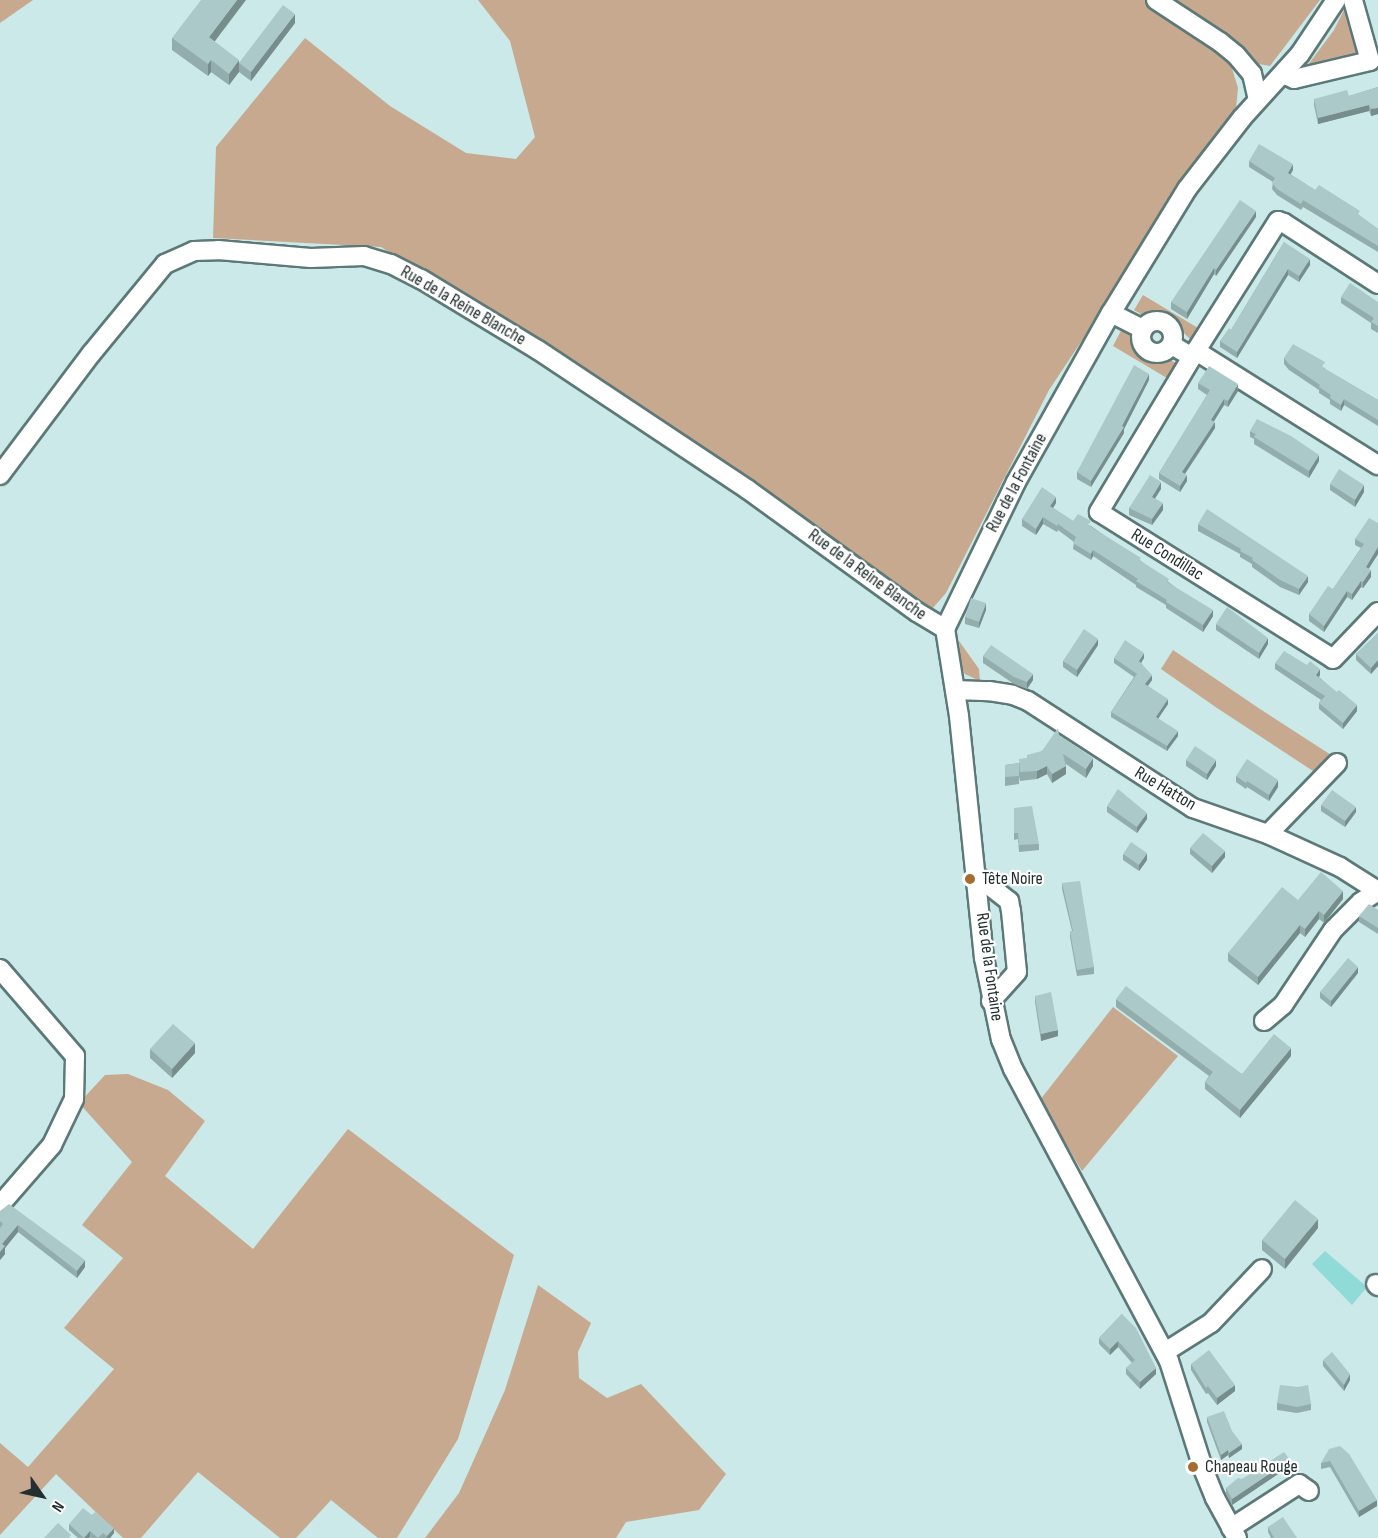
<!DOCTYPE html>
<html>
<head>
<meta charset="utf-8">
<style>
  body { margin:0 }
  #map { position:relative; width:1378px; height:1538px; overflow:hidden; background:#cae9e8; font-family:"Sofia Sans Condensed",sans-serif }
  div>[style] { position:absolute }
  .green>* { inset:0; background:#c7a98f }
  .water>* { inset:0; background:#90dad8 }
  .roads { filter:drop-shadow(2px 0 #5c7978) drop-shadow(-2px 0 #5c7978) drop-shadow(0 2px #5c7978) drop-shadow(0 -2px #5c7978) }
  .minor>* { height:18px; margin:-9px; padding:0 9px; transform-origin:9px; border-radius:9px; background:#fff }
  .minor>.ring { margin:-9px; padding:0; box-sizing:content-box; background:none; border:18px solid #fff; border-radius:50% }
  .wall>* { inset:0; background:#92adac }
  .shaded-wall>* { inset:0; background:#778d8c }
  .building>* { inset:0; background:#aac9c8 }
  .dots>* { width:16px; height:16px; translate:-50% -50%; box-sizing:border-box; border:3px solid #fff; border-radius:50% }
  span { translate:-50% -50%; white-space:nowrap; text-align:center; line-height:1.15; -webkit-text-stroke:4.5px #fff; paint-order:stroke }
  .street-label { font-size:18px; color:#243030 }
  .poi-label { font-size:18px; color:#243030 }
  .left { translate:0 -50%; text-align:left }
  .north { position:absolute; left:12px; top:1466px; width:60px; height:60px; -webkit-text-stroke:4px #fff; paint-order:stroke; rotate:124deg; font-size:16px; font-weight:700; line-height:24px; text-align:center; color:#243030 }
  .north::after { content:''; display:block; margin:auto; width:21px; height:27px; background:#243030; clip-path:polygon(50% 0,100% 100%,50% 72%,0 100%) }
</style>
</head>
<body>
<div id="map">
  <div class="green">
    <div style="clip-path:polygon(0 0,33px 0,0 23px)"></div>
    <div style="clip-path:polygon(478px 0,1151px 0,1218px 43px,1230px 62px,1238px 88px,1236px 109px,1049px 390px,946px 593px,932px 609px,381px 247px,213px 238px,216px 147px,305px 38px,390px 106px,466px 153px,516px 159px,535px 137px,510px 41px)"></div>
    <div style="clip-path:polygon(1170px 0,1320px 0,1270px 66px,1253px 63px)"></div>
    <div style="clip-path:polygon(1345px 8px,1351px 10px,1360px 55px,1305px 69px,1334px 30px)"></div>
    <div style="clip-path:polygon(1143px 295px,1198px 328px,1191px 340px,1169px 318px,1141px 314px,1134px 310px)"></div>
    <div style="clip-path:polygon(1122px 329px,1130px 333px,1133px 343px,1144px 354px,1156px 360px,1168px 359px,1176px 363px,1180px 367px,1172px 381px,1113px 346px)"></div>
    <div style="clip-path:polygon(959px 641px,979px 669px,980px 681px,965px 674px,961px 667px)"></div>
    <div style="clip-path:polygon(1173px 650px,1260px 709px,1331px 755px,1316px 773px,1217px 708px,1161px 669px)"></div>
    <div style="clip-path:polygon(1113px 1007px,1178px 1056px,1082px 1171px,1040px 1100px)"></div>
    <div style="clip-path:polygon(128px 1074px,168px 1090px,205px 1121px,165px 1176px,253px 1249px,348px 1129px,514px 1255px,458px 1439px,397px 1538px,378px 1538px,331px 1500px,296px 1538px,280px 1538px,198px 1472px,141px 1538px,123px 1538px,56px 1474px,0 1535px,0 1443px,28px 1467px,114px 1369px,64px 1328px,123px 1258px,82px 1225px,132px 1162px,79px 1103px,105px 1075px)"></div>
    <div style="clip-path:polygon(538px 1285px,591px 1323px,578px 1352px,579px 1378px,607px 1398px,641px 1384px,726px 1474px,699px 1510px,626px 1522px,616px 1538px,425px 1538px,459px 1493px,505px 1390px)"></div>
  </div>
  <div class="water">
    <div style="clip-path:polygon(1325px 1251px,1367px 1287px,1352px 1305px,1312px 1264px)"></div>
  </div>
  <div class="roads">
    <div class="minor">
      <div style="left:1156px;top:0;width:77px;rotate:33.3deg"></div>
      <div style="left:1220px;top:42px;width:21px;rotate:39deg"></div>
      <div style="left:1236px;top:55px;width:25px;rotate:50deg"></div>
      <div style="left:1252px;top:74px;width:26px;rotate:77deg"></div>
      <div style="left:1283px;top:74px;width:12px;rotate:24deg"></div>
      <div style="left:1294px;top:79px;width:78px;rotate:-13.3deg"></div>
      <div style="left:1370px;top:61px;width:63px;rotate:-105.6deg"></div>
      <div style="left:1111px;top:313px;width:36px;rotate:27deg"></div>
      <div class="ring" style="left:1141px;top:321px;width:14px;height:14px"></div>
      <div style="left:1172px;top:345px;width:23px;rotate:31deg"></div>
      <div style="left:1192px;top:357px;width:181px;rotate:121deg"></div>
      <div style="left:1099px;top:512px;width:276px;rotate:32.1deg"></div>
      <div style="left:1333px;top:659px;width:65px;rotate:-46.2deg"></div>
      <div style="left:1196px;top:351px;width:215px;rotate:32.1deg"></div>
      <div style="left:1192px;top:357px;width:161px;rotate:-57.7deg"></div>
      <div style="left:1278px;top:221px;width:6px;rotate:18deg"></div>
      <div style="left:1284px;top:223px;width:112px;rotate:33deg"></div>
      <div style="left:0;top:475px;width:151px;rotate:-53.1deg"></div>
      <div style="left:91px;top:354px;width:117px;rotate:-50.6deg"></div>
      <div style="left:165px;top:264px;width:32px;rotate:-24deg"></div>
      <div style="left:194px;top:251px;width:24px;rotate:-2deg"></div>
      <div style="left:218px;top:250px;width:93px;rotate:4.9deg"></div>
      <div style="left:311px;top:258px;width:53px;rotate:-2.2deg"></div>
      <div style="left:364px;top:256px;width:28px;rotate:17deg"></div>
      <div style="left:391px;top:264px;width:34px;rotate:27deg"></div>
      <div style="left:421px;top:279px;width:137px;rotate:31.3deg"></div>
      <div style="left:538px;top:350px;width:251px;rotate:33.6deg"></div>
      <div style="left:747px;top:489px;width:210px;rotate:35.9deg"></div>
      <div style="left:917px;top:612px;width:33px;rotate:31deg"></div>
      <div style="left:955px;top:690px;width:34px;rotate:2deg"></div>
      <div style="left:989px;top:691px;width:24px;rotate:9deg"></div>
      <div style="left:1013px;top:695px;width:16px;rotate:22deg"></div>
      <div style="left:1028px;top:701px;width:197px;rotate:33deg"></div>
      <div style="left:1193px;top:808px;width:82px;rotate:19.3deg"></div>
      <div style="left:1270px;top:835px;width:77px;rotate:24.6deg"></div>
      <div style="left:1340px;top:867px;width:45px;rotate:32.3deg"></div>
      <div style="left:1268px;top:834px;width:99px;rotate:-45.8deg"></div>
      <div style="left:977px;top:876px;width:41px;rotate:38deg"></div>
      <div style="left:1009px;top:901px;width:10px;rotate:79deg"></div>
      <div style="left:1011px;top:911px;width:61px;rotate:84.4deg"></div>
      <div style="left:1017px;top:972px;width:39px;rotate:132deg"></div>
      <div style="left:0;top:969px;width:115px;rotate:49.2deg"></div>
      <div style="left:75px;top:1056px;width:43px;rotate:91.3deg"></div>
      <div style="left:74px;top:1099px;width:51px;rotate:115.6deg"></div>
      <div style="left:52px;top:1145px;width:79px;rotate:130.9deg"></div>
      <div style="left:1264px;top:1021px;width:25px;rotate:-40deg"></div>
      <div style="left:1283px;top:1005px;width:90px;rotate:-56.3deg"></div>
      <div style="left:1333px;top:930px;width:40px;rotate:-45deg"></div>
      <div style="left:1361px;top:902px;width:20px;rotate:-33deg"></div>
      <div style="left:1376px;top:1284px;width:3px;rotate:45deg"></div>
      <div style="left:1165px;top:1352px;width:54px;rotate:-32.2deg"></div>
      <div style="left:1211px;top:1323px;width:74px;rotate:-46.6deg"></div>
      <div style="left:1231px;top:1528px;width:81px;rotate:-32.9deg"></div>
      <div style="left:1299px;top:1484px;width:12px;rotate:35deg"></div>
      <div style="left:1237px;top:1538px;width:46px;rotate:-118.8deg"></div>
      <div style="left:1215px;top:1498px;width:35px;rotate:-112deg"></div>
      <div style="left:1202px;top:1465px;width:109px;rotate:-107.6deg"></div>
      <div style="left:1169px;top:1361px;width:331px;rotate:-118.1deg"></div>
      <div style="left:1013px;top:1069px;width:31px;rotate:-112deg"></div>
      <div style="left:1001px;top:1040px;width:84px;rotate:-101.7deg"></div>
      <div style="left:984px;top:958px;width:243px;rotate:-95.9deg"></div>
      <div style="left:959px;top:716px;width:88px;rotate:-99.1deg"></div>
      <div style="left:945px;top:629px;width:163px;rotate:-64.2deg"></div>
      <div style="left:1016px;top:482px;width:194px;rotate:-60.7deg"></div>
      <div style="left:1111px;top:313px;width:145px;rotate:-58.5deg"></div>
      <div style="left:1187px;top:189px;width:90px;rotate:-52.2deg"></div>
      <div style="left:1242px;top:118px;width:86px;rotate:-47.8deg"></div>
      <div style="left:1300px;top:54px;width:65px;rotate:-56.3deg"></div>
    </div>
  </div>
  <div class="wall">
    <div style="clip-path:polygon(295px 23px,251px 81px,239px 72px,229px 85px,211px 72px,208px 76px,172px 50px,172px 38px,214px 42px,239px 63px)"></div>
    <div style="clip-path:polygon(1378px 87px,1378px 114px,1371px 116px,1369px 111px,1318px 124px,1314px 105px,1314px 99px,1349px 96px)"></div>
    <div style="clip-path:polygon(1249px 161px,1293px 170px,1290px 174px,1315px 190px,1360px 216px,1378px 229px,1378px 252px,1303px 207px,1301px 210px,1277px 195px,1272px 189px,1273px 182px,1249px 167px)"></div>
    <div style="clip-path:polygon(1256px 217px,1216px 276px,1214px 274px,1187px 319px,1171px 309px,1171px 302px)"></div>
    <div style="clip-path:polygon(1284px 242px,1310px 265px,1299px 282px,1288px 275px,1237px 358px,1220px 347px,1220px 341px,1231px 330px)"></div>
    <div style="clip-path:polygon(1341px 297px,1378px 302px,1378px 333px,1371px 329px,1371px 323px,1341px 303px)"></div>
    <div style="clip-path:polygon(1284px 358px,1325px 368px,1325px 369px,1378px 400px,1378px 426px,1344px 405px,1341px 411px,1330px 404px,1330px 400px,1319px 393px,1319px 390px,1289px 370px,1284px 364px)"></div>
    <div style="clip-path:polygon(1149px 380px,1124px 429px,1124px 433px,1091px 487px,1077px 479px,1077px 472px)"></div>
    <div style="clip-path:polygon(1198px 383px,1238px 391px,1228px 407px,1224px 405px,1214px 421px,1215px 428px,1185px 474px,1187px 481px,1180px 492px,1159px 479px,1159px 473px,1207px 395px,1198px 389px)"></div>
    <div style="clip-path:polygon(1250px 431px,1319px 461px,1309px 478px,1254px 444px,1254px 439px,1250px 437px)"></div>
    <div style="clip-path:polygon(1330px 484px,1364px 492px,1355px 507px,1330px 490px)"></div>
    <div style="clip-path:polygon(1161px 489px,1155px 498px,1163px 510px,1152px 525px,1129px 515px,1129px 508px)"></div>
    <div style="clip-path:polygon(1056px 503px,1053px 508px,1073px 521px,1091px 526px,1141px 561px,1213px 616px,1203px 632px,1166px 608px,1166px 605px,1136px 587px,1136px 585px,1093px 556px,1091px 560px,1073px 549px,1074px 542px,1058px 530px,1057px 532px,1043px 524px,1036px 535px,1022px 526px,1022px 519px)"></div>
    <div style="clip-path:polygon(1378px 523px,1378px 554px,1368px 569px,1371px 577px,1363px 588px,1361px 587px,1352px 600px,1347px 597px,1324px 632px,1309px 621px,1309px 614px,1333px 589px,1361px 548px,1355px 545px,1355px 539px)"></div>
    <div style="clip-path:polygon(1198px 524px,1308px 582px,1299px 595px,1280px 587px,1252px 567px,1252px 564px,1240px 557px,1240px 554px,1198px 531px)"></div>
    <div style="clip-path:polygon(986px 610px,979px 628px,965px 624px,965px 617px)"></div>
    <div style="clip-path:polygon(1216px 624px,1268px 644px,1259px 659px,1216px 630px)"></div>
    <div style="clip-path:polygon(1378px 633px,1378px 666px,1371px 674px,1356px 660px,1356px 654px)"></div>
    <div style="clip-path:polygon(1098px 645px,1077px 677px,1063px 667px,1063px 661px)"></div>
    <div style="clip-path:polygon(983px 656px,1033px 680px,1027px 689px,1014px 684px,983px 663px)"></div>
    <div style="clip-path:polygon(1114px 658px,1144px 658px,1141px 663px,1152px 680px,1148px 686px,1168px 704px,1158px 718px,1178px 736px,1167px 751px,1111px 717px,1111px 712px,1134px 677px,1114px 663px)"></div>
    <div style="clip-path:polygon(1275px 663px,1320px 675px,1319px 677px,1357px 711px,1343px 729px,1319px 709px,1319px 703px,1321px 700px,1275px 669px)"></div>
    <div style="clip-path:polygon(1059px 735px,1093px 766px,1086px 778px,1066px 764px,1066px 774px,1052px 783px,1047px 774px,1037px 779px,1020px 781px,1019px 776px,1019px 784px,1005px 786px,1005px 765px,1019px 763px,1042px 751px)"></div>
    <div style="clip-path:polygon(1186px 760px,1216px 766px,1207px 780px,1186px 766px)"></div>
    <div style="clip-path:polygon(1236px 776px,1278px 787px,1269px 801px,1247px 787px,1246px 789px,1236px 782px)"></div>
    <div style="clip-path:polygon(1321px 805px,1356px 812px,1345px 827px,1321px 811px)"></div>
    <div style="clip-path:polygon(1107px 806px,1147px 819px,1137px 833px,1107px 812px)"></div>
    <div style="clip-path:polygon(1014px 808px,1039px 844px,1039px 850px,1019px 852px,1018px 839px,1014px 840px)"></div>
    <div style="clip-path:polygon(1190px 848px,1225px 857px,1212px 873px,1190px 854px)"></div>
    <div style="clip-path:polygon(1123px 854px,1147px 860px,1139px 871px,1123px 860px)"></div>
    <div style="clip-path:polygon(1062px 883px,1094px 967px,1094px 974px,1077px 976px,1070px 937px,1070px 931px,1072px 931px,1062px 889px)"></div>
    <div style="clip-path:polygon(1343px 899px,1324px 923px,1319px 919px,1305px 937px,1300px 933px,1258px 985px,1228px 961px,1228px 953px,1298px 900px)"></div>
    <div style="clip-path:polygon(1378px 910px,1378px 934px,1359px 922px,1359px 916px)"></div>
    <div style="clip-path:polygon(1358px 973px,1331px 1007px,1320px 998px,1320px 992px)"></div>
    <div style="clip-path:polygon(1035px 996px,1058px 1036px,1041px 1041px,1035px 1002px)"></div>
    <div style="clip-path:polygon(1116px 999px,1242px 1074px,1291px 1056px,1240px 1118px,1205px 1089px,1205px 1082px,1209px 1076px,1116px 1007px)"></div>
    <div style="clip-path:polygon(150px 1049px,195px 1053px,172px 1078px,150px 1058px)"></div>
    <div style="clip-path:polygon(0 1211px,85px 1267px,77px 1278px,18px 1232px,5px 1248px,5px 1254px,0 1260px)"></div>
    <div style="clip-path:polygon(1318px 1228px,1285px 1269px,1262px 1250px,1262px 1240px)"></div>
    <div style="clip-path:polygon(1122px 1314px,1156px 1374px,1140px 1389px,1126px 1374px,1126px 1368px,1132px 1363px,1118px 1347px,1110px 1355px,1099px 1344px,1099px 1338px)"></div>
    <div style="clip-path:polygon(1323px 1360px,1350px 1380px,1344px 1391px,1323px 1366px)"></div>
    <div style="clip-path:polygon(1191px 1364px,1235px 1391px,1217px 1405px,1208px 1393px,1206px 1394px,1191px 1370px)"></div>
    <div style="clip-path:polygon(1298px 1387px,1311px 1404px,1311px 1410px,1297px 1413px,1277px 1410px,1277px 1403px)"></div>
    <div style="clip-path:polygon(1207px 1417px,1242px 1449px,1229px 1458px,1228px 1455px,1221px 1460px,1207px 1422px)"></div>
    <div style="clip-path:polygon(1349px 1454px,1377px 1506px,1359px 1517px,1330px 1467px,1321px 1469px,1321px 1463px)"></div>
    <div style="clip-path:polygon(1290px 1466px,1232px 1505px,1226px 1494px,1226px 1488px,1242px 1479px)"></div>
    <div style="clip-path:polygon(69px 1524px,114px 1533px,110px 1538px,91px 1538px,90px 1537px,89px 1538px,78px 1538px,69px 1530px)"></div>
    <div style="clip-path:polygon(1268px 1527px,1297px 1538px,1271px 1538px,1268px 1532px)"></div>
  </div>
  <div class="shaded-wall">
    <div style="clip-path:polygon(237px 0,246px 0,209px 49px,209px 37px)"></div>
    <div style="clip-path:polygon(295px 14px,295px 23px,251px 81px,251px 72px)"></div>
    <div style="clip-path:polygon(211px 60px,211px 72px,208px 76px,208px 64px)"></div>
    <div style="clip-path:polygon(239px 60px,239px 72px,229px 85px,229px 74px)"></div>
    <div style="clip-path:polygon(1369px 105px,1369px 111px,1318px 124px,1318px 118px)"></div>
    <div style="clip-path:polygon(1378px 108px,1378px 114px,1371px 116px,1371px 109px)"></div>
    <div style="clip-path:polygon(1293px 164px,1293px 170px,1288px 179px,1288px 173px)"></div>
    <div style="clip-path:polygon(1256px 211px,1256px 217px,1216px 276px,1216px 270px)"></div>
    <div style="clip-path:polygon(1310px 259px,1310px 265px,1299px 282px,1299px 276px)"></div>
    <div style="clip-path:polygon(1214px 268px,1214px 274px,1187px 319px,1187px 312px)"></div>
    <div style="clip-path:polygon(1288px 269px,1288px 275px,1237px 358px,1237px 352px)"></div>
    <div style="clip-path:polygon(1149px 374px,1149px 380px,1124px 429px,1124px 433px,1091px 487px,1091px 481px,1122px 426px)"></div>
    <div style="clip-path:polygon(1238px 384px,1238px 391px,1228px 407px,1228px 401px)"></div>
    <div style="clip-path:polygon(1224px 399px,1224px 405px,1211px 426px,1211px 420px)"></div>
    <div style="clip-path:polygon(1344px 399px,1344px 405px,1341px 411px,1341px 405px)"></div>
    <div style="clip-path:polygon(1215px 422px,1215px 428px,1182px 478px,1182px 472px)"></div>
    <div style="clip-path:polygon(1319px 455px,1319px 461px,1309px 478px,1309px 471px)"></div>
    <div style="clip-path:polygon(1187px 475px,1187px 481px,1180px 492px,1180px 486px)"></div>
    <div style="clip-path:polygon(1161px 482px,1161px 489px,1152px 503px,1152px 497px)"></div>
    <div style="clip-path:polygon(1364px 485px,1364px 492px,1355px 507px,1355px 500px)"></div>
    <div style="clip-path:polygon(1056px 497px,1056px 503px,1050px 513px,1050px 506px)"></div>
    <div style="clip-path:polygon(1163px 503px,1163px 510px,1152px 525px,1152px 519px)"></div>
    <div style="clip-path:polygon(1043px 517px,1043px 524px,1036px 535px,1036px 529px)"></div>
    <div style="clip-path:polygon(1378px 547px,1378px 554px,1366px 573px,1366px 567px)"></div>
    <div style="clip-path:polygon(1093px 550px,1093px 556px,1091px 560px,1091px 554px)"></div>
    <div style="clip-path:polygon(1371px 570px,1371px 577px,1363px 588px,1363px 582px)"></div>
    <div style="clip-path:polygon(1308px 576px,1308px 582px,1299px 595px,1299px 589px)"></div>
    <div style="clip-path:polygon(1361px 581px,1361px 587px,1352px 600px,1352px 594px)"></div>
    <div style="clip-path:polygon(1347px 591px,1347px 597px,1324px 632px,1324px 626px)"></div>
    <div style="clip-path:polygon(986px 603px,986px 610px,979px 628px,979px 622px)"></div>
    <div style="clip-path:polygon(1213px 610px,1213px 616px,1203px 632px,1203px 625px)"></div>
    <div style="clip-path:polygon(1268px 638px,1268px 644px,1259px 659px,1259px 653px)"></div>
    <div style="clip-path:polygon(1098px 639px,1098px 645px,1077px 677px,1077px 670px)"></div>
    <div style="clip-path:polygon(1144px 653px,1144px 658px,1139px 666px,1139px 661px)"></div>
    <div style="clip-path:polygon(1378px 660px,1378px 666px,1371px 674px,1371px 668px)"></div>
    <div style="clip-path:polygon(1320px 669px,1320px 675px,1316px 681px,1316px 675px)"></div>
    <div style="clip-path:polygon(1033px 674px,1033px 680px,1027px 689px,1027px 682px)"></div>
    <div style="clip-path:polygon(1152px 675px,1152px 680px,1145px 689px,1145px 684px)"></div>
    <div style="clip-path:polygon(1168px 699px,1168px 704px,1156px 722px,1156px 717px)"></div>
    <div style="clip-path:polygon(1357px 705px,1357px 711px,1343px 729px,1343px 723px)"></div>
    <div style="clip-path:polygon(1178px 731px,1178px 736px,1167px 751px,1167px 746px)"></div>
    <div style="clip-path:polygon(1093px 758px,1093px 766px,1086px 778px,1086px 769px)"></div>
    <div style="clip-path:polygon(1216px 760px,1216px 766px,1207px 780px,1207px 774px)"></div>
    <div style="clip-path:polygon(1047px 766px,1047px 774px,1037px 779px,1037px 771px)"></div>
    <div style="clip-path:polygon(1066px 766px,1066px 774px,1052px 783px,1052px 774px)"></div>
    <div style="clip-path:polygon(1278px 780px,1278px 787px,1269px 801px,1269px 795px)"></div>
    <div style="clip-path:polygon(1356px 807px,1356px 812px,1345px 827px,1345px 821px)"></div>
    <div style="clip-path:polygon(1147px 813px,1147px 819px,1137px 833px,1137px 827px)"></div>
    <div style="clip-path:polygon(1225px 851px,1225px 857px,1212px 873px,1212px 866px)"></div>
    <div style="clip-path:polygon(1147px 853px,1147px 860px,1139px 871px,1139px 865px)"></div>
    <div style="clip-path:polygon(1343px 891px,1343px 899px,1324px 923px,1324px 915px)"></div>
    <div style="clip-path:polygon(1319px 911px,1319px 919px,1305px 937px,1305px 929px)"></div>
    <div style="clip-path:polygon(1300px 925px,1300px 933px,1258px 985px,1258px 977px)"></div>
    <div style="clip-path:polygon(1358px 967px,1358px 973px,1331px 1007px,1331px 1001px)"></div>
    <div style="clip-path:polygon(1058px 1030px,1058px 1036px,1041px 1041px,1041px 1034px)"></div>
    <div style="clip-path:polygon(195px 1043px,195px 1053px,172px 1078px,172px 1069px)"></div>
    <div style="clip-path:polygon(1291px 1048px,1291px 1056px,1240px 1118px,1240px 1110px)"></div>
    <div style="clip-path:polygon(1318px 1219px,1318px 1228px,1285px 1269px,1285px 1259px)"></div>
    <div style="clip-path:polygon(18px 1225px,18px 1232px,5px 1248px,5px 1254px,0 1260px,0 1252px,2px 1244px)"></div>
    <div style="clip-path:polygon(85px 1260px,85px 1267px,77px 1278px,77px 1271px)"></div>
    <div style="clip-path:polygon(1118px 1341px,1118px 1347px,1110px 1355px,1110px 1349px)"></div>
    <div style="clip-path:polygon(1156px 1368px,1156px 1374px,1140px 1389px,1140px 1382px)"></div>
    <div style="clip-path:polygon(1350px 1374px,1350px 1380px,1344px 1391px,1344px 1385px)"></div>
    <div style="clip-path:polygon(1235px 1385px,1235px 1391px,1217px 1405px,1217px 1398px)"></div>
    <div style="clip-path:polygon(1242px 1444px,1242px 1449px,1229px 1458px,1229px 1453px)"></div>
    <div style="clip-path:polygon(1228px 1450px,1228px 1455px,1221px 1460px,1221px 1455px)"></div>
    <div style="clip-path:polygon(1290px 1460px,1290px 1466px,1232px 1505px,1232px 1499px)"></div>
    <div style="clip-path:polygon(1377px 1500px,1377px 1506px,1359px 1517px,1359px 1511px)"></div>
    <div style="clip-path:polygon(114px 1528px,114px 1533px,110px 1538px,107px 1538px,107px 1536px)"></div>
    <div style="clip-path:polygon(90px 1531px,90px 1537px,89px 1538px,84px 1538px)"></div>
  </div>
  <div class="building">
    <div style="clip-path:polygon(201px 0,237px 0,209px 37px,239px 60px,229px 74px,211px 60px,208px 64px,172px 38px)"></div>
    <div style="clip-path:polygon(283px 5px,295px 14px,251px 72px,239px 63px)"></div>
    <div style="clip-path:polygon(1378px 87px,1378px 108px,1371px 109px,1369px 105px,1318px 118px,1314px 99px,1347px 90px,1349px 96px)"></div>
    <div style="clip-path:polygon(1259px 144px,1293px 164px,1288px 173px,1315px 190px,1319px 185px,1360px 211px,1358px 214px,1378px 229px,1378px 246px,1303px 200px,1301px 204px,1277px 189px,1272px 183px,1275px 178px,1249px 161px)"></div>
    <div style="clip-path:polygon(1240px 200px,1256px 211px,1216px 270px,1214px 268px,1187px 312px,1171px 302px)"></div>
    <div style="clip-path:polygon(1284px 242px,1310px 259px,1299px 276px,1288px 269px,1237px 352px,1220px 341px,1229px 328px,1231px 330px)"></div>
    <div style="clip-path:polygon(1350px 283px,1378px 302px,1378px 326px,1371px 322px,1374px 318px,1341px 297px)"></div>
    <div style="clip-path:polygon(1293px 344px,1325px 362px,1322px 367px,1378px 400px,1378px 420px,1344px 399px,1341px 405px,1330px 398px,1331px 395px,1319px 387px,1320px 385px,1289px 364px,1284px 358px)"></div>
    <div style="clip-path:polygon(1134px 365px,1149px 374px,1122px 426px,1124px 427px,1091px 481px,1077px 472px)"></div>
    <div style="clip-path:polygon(1209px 366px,1238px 384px,1228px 401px,1224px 399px,1211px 420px,1215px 422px,1182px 472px,1187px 475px,1180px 486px,1159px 473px,1210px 390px,1198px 383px)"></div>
    <div style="clip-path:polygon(1257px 419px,1291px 436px,1319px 455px,1309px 471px,1254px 437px,1256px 434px,1250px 431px)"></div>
    <div style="clip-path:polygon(1339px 469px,1364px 485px,1355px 500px,1330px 484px)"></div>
    <div style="clip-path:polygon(1150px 475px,1161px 482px,1152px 497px,1163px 503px,1152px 519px,1129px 508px)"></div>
    <div style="clip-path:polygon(1042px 487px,1056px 497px,1050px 506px,1073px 521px,1078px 514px,1091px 521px,1088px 525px,1141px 558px,1139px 560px,1169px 579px,1167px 582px,1213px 610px,1203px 625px,1166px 602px,1167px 600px,1136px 581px,1138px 579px,1093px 550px,1091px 554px,1073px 543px,1076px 537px,1058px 524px,1057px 526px,1043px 517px,1036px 529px,1022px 519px)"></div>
    <div style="clip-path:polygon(1207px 509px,1308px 576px,1299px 589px,1280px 580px,1252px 560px,1253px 558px,1240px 551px,1241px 549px,1198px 524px)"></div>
    <div style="clip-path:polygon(1369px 518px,1378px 523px,1378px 547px,1366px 567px,1371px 570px,1363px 582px,1361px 581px,1352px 594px,1347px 591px,1324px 626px,1309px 614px,1328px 586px,1333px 589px,1364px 544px,1355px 539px)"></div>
    <div style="clip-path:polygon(971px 598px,986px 603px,979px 622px,965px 617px)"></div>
    <div style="clip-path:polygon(1227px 607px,1268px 638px,1259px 653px,1216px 624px)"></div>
    <div style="clip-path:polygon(1084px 629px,1098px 639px,1077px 670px,1063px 661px)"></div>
    <div style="clip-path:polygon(1378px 633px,1378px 660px,1371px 668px,1356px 654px)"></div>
    <div style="clip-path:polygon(1125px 640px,1144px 653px,1139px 661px,1152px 675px,1145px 684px,1168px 699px,1156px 717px,1178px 731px,1167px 746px,1111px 712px,1137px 674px,1114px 658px)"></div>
    <div style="clip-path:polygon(991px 645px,1033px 674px,1027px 682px,1014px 677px,983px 656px)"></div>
    <div style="clip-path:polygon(1284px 651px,1307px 665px,1310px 661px,1320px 669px,1316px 675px,1337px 692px,1339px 690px,1357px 705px,1343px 723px,1319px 703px,1325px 696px,1275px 663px)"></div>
    <div style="clip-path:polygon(1058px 728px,1059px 735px,1093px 758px,1086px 769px,1063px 754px,1066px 766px,1052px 774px,1047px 766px,1037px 771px,1020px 772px,1019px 759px,1027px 758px,1027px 755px,1042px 751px)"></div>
    <div style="clip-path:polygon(1195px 746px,1216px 760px,1207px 774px,1186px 760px)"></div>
    <div style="clip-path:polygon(1247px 759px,1278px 780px,1269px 795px,1247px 781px,1246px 783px,1236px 776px)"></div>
    <div style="clip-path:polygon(1019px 763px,1019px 776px,1005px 777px,1005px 765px)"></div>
    <div style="clip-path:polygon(1118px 789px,1147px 813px,1137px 827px,1107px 806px)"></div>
    <div style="clip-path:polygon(1332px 790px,1356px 807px,1345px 821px,1321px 805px)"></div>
    <div style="clip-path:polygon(1032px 806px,1039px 844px,1019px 845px,1018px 833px,1014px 833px,1014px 808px)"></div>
    <div style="clip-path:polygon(1203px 833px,1225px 851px,1212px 866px,1190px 848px)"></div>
    <div style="clip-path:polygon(1131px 842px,1147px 853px,1139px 865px,1123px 854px)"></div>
    <div style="clip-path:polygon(1321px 872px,1343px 891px,1324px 915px,1319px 911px,1305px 929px,1300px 925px,1258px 977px,1228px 953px,1282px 887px,1298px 900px)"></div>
    <div style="clip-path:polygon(1080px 881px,1094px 967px,1077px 970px,1070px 931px,1073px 931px,1062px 883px)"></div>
    <div style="clip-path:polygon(1369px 904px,1378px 910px,1378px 928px,1359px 916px)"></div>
    <div style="clip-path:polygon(1348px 958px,1358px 967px,1331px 1001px,1320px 992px)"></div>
    <div style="clip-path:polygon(1126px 986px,1242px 1074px,1274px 1034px,1291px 1048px,1240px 1110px,1205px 1082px,1213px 1072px,1116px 999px)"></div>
    <div style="clip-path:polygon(1051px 992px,1058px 1030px,1041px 1034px,1035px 996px)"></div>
    <div style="clip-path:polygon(173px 1024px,195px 1043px,172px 1069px,150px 1049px)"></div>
    <div style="clip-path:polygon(1295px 1200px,1318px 1219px,1285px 1259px,1262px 1240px)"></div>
    <div style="clip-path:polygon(9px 1204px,85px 1260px,77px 1271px,18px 1225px,2px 1244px,5px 1246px,0 1252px,0 1228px,3px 1224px,0 1221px,0 1211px)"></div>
    <div style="clip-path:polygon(1122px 1314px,1136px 1328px,1156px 1368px,1140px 1382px,1126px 1368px,1135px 1360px,1118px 1341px,1110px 1349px,1099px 1338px)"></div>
    <div style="clip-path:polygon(1209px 1350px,1235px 1385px,1217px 1398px,1208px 1386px,1206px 1388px,1191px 1364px)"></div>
    <div style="clip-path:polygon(1332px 1352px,1350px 1374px,1344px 1385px,1323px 1360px)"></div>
    <div style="clip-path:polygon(1280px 1385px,1298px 1387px,1308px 1385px,1311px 1404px,1297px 1407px,1277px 1403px)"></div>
    <div style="clip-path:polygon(1224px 1411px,1232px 1431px,1242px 1444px,1229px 1453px,1228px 1450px,1221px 1455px,1207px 1417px)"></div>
    <div style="clip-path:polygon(1340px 1446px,1349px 1454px,1377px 1500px,1359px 1511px,1330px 1461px,1321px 1463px,1329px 1449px)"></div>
    <div style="clip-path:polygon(1284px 1452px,1290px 1460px,1232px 1499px,1226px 1488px,1238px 1478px,1242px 1479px)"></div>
    <div style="clip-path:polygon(83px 1508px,92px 1515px,95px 1512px,114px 1528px,107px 1536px,103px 1533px,98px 1538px,90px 1531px,84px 1538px,69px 1524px)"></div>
    <div style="clip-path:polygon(1283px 1517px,1297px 1538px,1274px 1538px,1268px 1527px)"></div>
    <div style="clip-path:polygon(58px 1523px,71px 1535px,69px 1538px,44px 1538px)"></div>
  </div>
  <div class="dots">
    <div style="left:970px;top:879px;background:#a76b2d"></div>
    <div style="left:1193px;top:1467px;background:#a76b2d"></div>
  </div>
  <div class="street-label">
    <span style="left:463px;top:306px;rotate:30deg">Rue de la Reine Blanche</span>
    <span style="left:1017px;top:483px;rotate:-62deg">Rue de la Fontaine</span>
    <span style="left:1167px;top:555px;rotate:32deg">Rue Condillac</span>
    <span style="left:867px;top:575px;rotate:36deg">Rue de la Reine Blanche</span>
    <span style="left:1165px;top:789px;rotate:31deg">Rue Hatton</span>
    <span style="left:989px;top:967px;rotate:82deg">Rue de la Fontaine</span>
  </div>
  <div class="poi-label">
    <span class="left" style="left:982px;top:879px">Tête Noire</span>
    <span class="left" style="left:1205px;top:1467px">Chapeau Rouge</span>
  </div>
  <div class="north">N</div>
</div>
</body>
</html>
